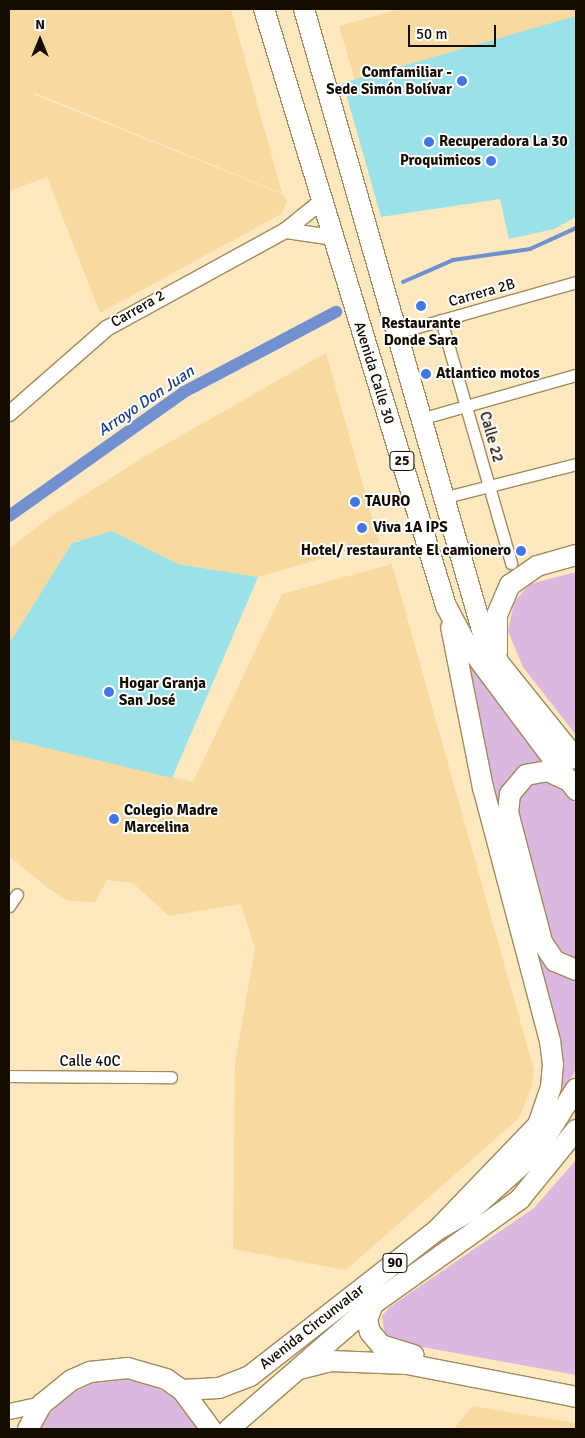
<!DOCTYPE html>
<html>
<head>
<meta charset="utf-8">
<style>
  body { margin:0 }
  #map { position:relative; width:585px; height:1438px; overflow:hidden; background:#fde8c0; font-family:Signika,sans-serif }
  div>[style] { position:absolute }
  .built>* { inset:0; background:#f8daa0 }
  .green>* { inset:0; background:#dbb8df }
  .stream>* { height:4px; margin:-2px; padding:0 2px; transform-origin:2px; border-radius:2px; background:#7090d0 }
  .canal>* { height:12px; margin:-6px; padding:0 6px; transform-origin:6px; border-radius:6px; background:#7090d0 }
  .building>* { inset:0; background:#9ae2e8 }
  .roads { filter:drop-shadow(1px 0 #a28a5a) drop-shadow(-1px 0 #a28a5a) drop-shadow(0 1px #a28a5a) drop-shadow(0 -1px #a28a5a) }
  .street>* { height:11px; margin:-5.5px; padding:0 5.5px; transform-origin:5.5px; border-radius:5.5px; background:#fff }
  .secondary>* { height:15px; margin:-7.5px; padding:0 7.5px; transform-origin:7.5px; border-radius:7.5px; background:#fff }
  .highway>* { height:20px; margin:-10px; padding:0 10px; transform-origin:10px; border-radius:10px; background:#fff }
  .dots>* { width:14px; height:14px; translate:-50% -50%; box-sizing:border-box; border:2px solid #fff; border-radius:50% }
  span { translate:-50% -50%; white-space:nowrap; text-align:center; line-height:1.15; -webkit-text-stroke:4px #fff; paint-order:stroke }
  .shield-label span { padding:1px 4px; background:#fff; border:1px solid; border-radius:4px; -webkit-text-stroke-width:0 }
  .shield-label { font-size:14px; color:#150c00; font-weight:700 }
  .poi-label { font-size:15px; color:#150c00; font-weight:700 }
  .right { translate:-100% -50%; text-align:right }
  .left { translate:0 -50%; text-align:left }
  .street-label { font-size:15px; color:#150c00 }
  .water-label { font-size:16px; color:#1b3d89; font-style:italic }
  .frame { position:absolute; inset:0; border:10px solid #150c00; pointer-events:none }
  .north { position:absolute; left:15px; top:15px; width:50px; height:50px; -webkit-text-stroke:4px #fff; paint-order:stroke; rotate:0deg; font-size:14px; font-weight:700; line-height:20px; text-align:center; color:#150c00 }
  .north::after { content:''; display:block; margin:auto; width:18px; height:22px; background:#150c00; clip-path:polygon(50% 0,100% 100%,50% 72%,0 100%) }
  .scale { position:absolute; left:408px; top:25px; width:88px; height:22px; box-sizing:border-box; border:2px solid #150c00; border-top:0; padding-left:6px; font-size:15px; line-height:18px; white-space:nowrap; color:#150c00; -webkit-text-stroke:4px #fff; paint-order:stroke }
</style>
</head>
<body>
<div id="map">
  <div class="built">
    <div style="clip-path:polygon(9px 9px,231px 9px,282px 193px,35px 93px,33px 94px,282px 194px,287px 202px,281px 214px,100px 313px,47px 177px,9px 191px)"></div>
    <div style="clip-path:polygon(400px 9px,576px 9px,576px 17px,355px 80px,339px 26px)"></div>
    <div style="clip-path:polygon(326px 353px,379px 542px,258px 577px,178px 564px,112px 531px,72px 543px,9px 644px,9px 549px,47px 519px,142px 458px)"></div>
    <div style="clip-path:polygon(392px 564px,534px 1070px,532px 1086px,519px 1118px,346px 1270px,233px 1249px,235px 1063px,255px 949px,241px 904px,169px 916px,133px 883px,107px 880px,95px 902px,68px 901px,45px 886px,9px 856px,9px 739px,193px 782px,282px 594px)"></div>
    <div style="clip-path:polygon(472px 1406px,576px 1423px,576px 1429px,454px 1429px)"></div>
  </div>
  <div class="green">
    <div style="clip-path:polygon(576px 572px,576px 735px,523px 667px,508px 631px,514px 602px,530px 584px)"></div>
    <div style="clip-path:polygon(465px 652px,552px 766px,530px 763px,513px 773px,496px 812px)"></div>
    <div style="clip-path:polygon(545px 778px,563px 785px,576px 805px,576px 961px,566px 959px,551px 943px,516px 808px,528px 783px)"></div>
    <div style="clip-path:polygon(531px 936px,576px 975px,576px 1069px,554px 1107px,562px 1051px)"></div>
    <div style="clip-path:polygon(576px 1160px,576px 1375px,395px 1342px,385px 1335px,382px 1316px,390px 1307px,534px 1208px)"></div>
    <div style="clip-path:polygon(122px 1379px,150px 1384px,175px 1398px,198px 1429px,41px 1429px,47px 1416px,67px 1396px,93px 1383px)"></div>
  </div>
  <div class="stream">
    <div style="left:403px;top:282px;width:55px;rotate:-23.7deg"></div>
    <div style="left:453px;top:260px;width:78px;rotate:-8.1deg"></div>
    <div style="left:530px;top:249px;width:51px;rotate:-24.5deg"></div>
  </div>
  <div class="canal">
    <div style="left:9px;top:516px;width:214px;rotate:-35.3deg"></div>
    <div style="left:184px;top:392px;width:172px;rotate:-27.8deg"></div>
  </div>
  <div class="building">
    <div style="clip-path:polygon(576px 16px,576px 217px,554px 229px,509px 239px,500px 199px,381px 217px,343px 83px)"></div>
    <div style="clip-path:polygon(112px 531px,178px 564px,258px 577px,172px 778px,9px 739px,9px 644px,72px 543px)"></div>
  </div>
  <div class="roads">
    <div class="street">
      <div style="left:441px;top:320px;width:253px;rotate:73.9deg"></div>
      <div style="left:396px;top:333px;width:187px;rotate:-15.8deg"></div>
      <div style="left:420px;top:419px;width:162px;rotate:-15.8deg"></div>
      <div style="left:442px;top:498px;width:138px;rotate:-14.2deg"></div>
      <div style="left:9px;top:906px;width:14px;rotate:-56deg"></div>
      <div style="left:9px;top:1076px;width:162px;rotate:0.4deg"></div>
    </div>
    <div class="secondary">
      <div style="left:285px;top:230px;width:48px;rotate:8.5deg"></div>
      <div style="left:9px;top:413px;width:129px;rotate:-41.2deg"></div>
      <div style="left:106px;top:328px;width:204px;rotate:-28.7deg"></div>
      <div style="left:285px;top:230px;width:46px;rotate:-38.9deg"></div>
      <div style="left:9px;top:1411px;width:34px;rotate:-12deg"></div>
    </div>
    <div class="highway">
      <div style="left:264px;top:9px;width:624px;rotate:73.05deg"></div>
      <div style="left:446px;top:606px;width:40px;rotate:62deg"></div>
      <div style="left:465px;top:641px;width:186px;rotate:53.3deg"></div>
      <div style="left:304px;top:9px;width:646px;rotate:74.01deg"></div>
      <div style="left:482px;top:630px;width:36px;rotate:63deg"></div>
      <div style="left:498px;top:662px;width:124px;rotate:51.2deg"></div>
      <div style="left:497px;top:652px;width:37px;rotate:-90deg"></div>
      <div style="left:497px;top:615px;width:33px;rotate:-67deg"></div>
      <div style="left:510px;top:585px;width:33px;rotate:-35deg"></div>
      <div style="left:537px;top:566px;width:41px;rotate:-15.8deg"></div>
      <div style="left:569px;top:781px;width:23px;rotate:-155deg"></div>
      <div style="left:548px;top:771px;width:22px;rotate:170deg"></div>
      <div style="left:526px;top:775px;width:25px;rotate:130deg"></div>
      <div style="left:510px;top:794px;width:18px;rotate:96deg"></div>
      <div style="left:508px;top:812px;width:134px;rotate:75.3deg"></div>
      <div style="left:542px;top:942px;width:23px;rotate:56deg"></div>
      <div style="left:555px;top:961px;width:23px;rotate:23deg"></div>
      <div style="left:437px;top:1230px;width:146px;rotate:-46.1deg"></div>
      <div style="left:538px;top:1125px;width:40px;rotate:-71.1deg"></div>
      <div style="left:551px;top:1087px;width:22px;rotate:-85deg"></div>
      <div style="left:553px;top:1065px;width:24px;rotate:-97deg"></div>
      <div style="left:550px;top:1041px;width:262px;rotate:-104.8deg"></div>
      <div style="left:483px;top:788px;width:164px;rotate:-101.2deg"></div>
      <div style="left:373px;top:1304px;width:17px;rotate:111deg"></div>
      <div style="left:367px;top:1320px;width:12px;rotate:76deg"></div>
      <div style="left:370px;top:1332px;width:17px;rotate:50deg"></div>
      <div style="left:381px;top:1345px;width:34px;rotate:17deg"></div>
      <div style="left:299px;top:1369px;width:32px;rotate:-14deg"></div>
      <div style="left:330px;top:1361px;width:77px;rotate:2.2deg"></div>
      <div style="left:407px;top:1364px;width:172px;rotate:11deg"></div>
      <div style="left:182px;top:1390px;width:37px;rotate:-3deg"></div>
      <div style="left:219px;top:1388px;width:33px;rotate:-21deg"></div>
      <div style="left:250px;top:1376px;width:237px;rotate:-38deg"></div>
      <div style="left:437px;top:1230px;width:38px;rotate:-30deg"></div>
      <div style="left:470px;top:1211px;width:89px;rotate:-41.8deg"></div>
      <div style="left:536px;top:1152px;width:75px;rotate:-57.6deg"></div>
      <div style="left:28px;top:1429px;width:29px;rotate:-61deg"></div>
      <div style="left:42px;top:1404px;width:38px;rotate:-39deg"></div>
      <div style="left:72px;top:1380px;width:20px;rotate:-24deg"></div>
      <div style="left:90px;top:1372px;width:38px;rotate:-6deg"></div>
      <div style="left:128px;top:1368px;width:40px;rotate:16deg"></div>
      <div style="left:166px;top:1379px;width:19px;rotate:35deg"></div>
      <div style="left:182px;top:1390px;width:49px;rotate:53.4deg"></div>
      <div style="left:229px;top:1429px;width:191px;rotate:-41deg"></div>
      <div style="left:373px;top:1304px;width:181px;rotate:-35.5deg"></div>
      <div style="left:520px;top:1199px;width:89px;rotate:-50.9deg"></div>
    </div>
  </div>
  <div class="dots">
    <div style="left:462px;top:81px;background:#4276e7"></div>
    <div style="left:429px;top:142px;background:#4276e7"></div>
    <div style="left:491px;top:161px;background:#4276e7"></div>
    <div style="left:421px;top:306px;background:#4276e7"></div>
    <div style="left:426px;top:374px;background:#4276e7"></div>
    <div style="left:355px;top:502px;background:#4276e7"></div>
    <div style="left:362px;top:528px;background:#4276e7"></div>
    <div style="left:521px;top:551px;background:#4276e7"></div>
    <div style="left:109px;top:692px;background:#4276e7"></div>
    <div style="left:114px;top:819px;background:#4276e7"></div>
  </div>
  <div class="shield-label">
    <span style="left:402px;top:461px">25</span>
    <span style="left:395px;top:1263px">90</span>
  </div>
  <div class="poi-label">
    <span class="right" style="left:452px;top:81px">Comfamiliar -<br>Sede Simón Bolívar</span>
    <span class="left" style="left:439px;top:142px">Recuperadora La 30</span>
    <span class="right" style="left:481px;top:161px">Proquimicos</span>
    <span style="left:421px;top:332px">Restaurante<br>Donde Sara</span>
    <span class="left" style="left:436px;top:374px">Atlantico motos</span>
    <span class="left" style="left:365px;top:502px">TAURO</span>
    <span class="left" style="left:373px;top:528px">Viva 1A IPS</span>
    <span class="right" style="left:511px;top:551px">Hotel/ restaurante El camionero</span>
    <span class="left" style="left:119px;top:692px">Hogar Granja<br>San José</span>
    <span class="left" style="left:124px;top:819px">Colegio Madre<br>Marcelina</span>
  </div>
  <div class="street-label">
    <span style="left:482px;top:293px;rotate:-16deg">Carrera 2B</span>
    <span style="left:138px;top:309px;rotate:-30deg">Carrera 2</span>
    <span style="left:374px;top:373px;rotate:73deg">Avenida Calle 30</span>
    <span style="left:491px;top:437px;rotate:74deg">Calle 22</span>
    <span style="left:90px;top:1062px">Calle 40C</span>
    <span style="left:312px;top:1327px;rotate:-38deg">Avenida Circunvalar</span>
  </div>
  <div class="water-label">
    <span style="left:146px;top:401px;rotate:-34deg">Arroyo Don Juan</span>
  </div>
  <div class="frame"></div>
  <div class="north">N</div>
  <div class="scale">50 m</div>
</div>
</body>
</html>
